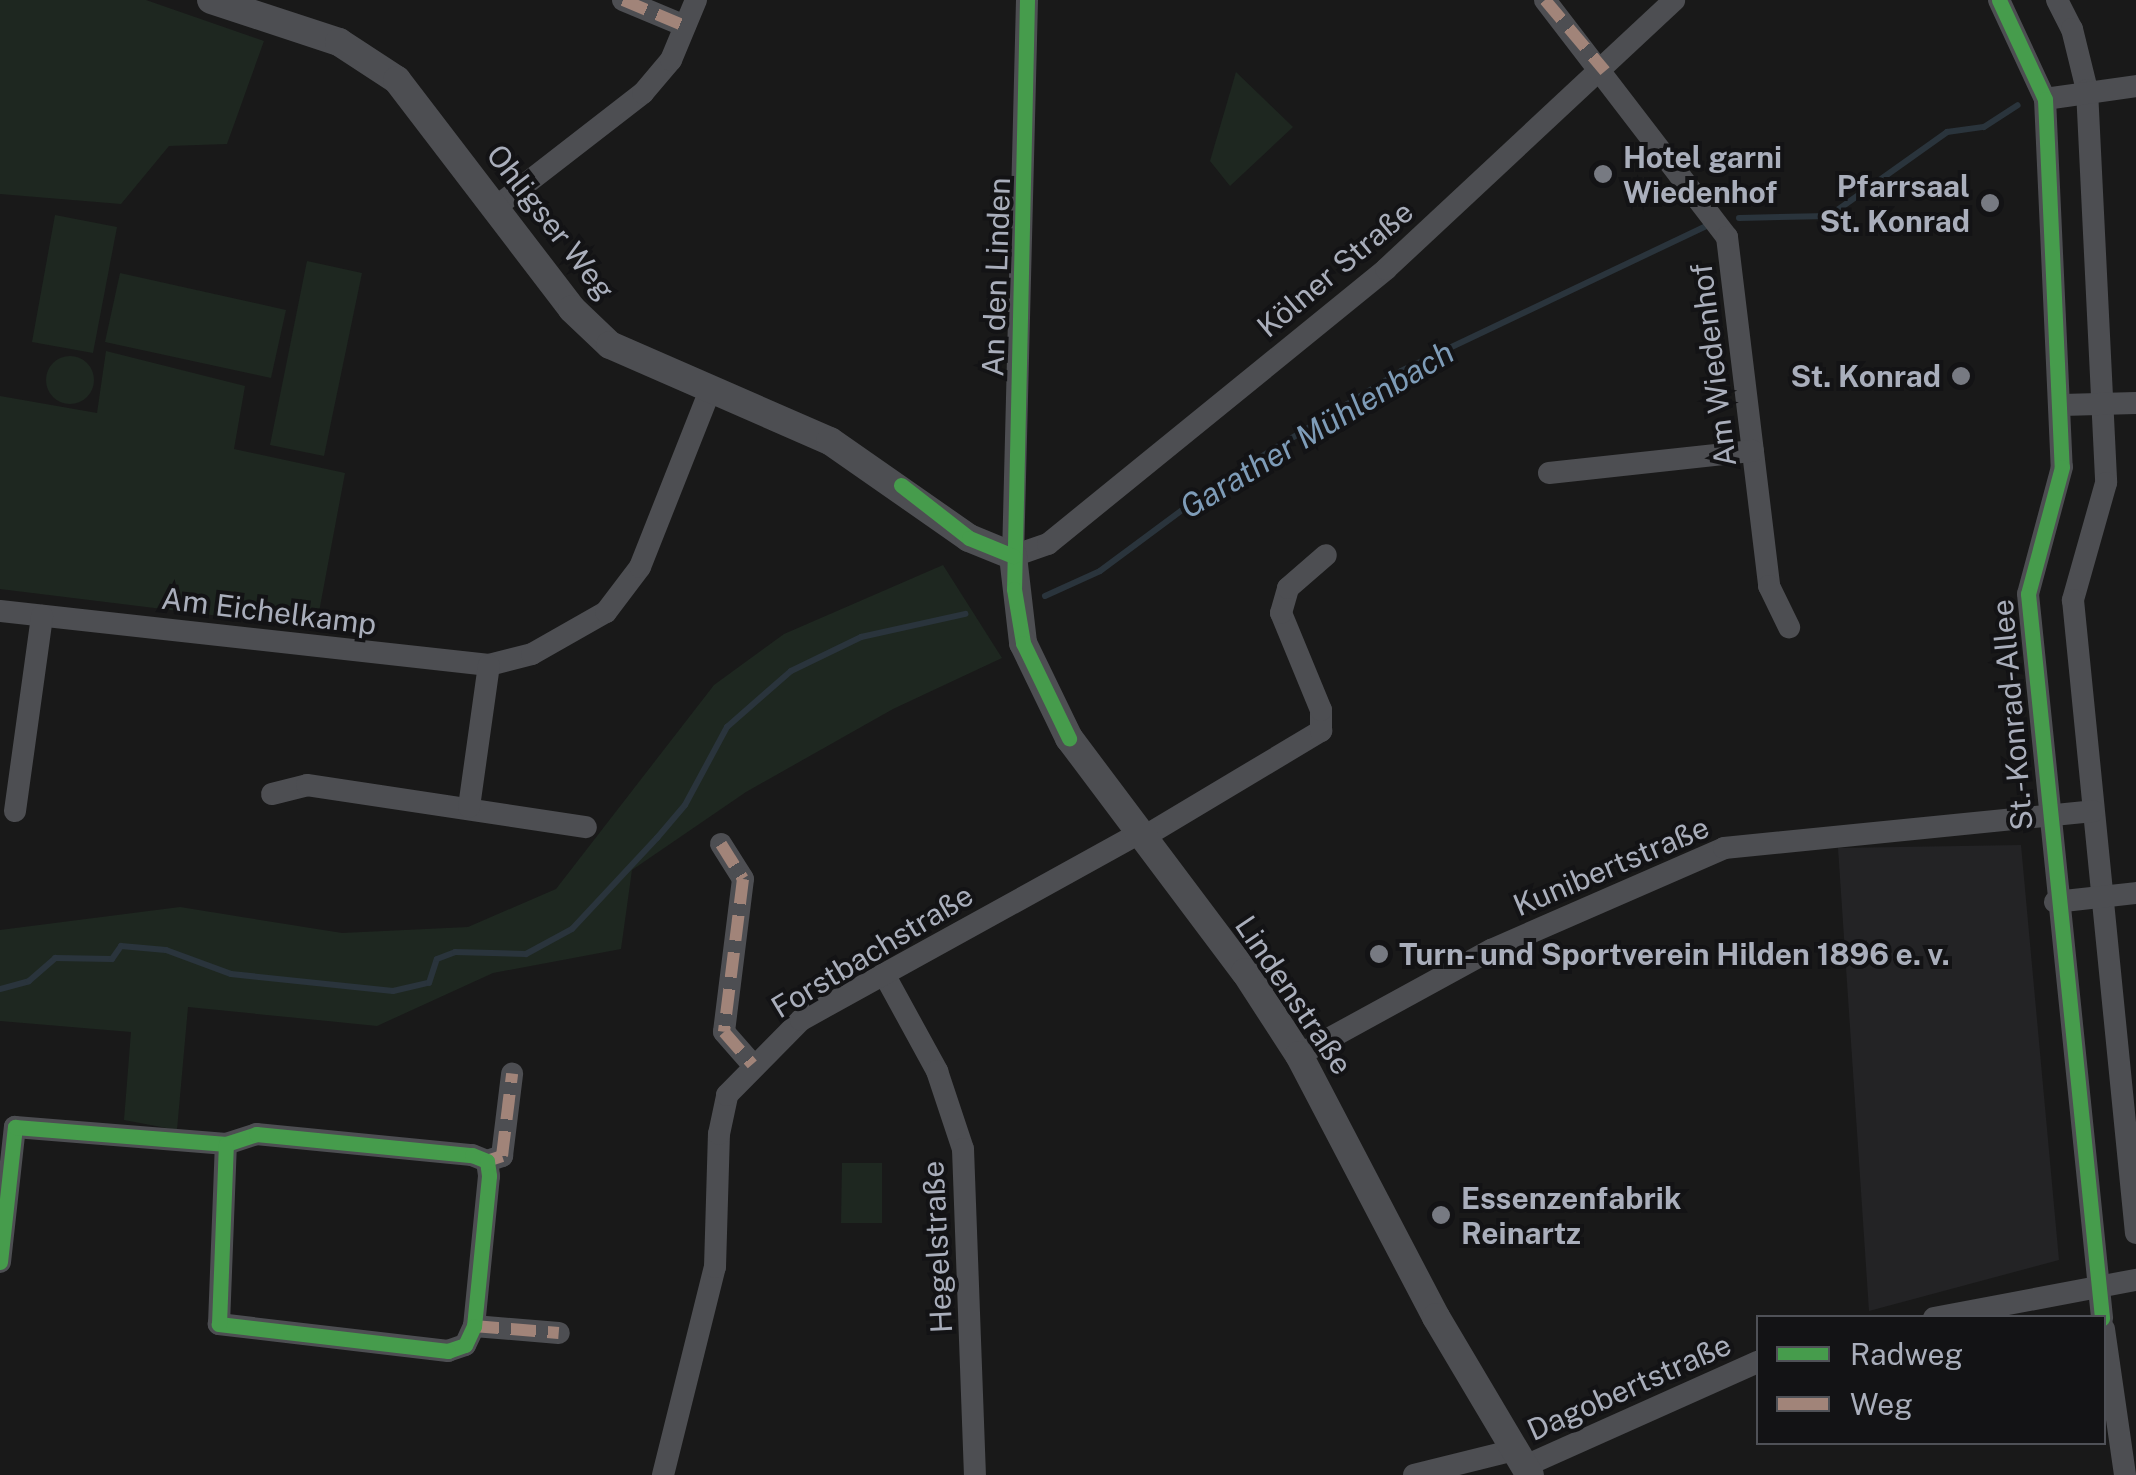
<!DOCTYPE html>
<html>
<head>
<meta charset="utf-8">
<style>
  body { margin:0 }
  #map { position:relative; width:2136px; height:1475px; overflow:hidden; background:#191919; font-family:"Public Sans",sans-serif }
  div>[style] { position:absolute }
  .built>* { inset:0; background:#232325 }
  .green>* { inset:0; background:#1e2720 }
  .round { border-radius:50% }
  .stream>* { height:6px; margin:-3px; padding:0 3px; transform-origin:3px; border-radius:3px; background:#2a343c }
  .minor>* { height:22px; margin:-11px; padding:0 11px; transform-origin:11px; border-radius:11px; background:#4d4e52 }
  .tertiary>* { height:28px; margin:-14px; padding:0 14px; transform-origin:14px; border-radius:14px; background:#4d4e52 }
  .quiet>* { height:12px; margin-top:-6px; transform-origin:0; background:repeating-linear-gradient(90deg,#a18479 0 25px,transparent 0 37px) }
  .cycleway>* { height:15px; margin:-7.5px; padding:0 7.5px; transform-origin:7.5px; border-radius:7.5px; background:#469c4c }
  .dots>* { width:28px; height:28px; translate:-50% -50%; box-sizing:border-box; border:5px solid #131315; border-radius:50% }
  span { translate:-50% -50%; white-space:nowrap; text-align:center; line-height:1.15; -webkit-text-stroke:8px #131315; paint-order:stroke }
  .poi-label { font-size:30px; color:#a9aebb; font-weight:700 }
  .left { translate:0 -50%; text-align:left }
  .right { translate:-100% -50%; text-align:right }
  .street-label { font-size:30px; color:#a9aebb }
  .water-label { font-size:32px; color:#7e9cb8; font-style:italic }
  .legend { position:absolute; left:1756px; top:1315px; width:350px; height:130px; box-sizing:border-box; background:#131315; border:2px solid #4f5157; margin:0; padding:12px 18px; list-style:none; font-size:30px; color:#a9aebb }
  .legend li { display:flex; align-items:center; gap:20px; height:50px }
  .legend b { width:50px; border:2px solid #4f5157 }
</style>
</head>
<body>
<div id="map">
  <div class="built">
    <div style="clip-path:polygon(2021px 845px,2059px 1260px,1869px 1311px,1838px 848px)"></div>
  </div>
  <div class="green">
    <div style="clip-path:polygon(0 0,146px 0,264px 41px,227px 144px,169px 146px,121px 204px,0 194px)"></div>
    <div style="clip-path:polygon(1236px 72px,1293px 127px,1230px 186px,1210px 161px)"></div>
    <div style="clip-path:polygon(55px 215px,117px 227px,93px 353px,32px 342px)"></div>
    <div style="clip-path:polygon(307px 261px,362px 273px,324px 456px,270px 445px)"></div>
    <div style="clip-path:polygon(120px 273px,286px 310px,271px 378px,105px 342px)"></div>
    <div style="clip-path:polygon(106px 351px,245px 386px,234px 449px,345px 473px,316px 628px,0 589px,0 396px,97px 413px)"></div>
    <div class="round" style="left:46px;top:356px;width:48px;height:48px"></div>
    <div style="clip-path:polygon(943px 565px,1002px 658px,893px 709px,746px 792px,632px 870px,621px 949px,493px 973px,377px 1026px,188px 1007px,177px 1130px,124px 1120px,131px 1032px,0 1021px,0 930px,180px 907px,342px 933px,468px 927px,556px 889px,714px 685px,784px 634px)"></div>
    <div style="clip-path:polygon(842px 1163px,882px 1163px,882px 1223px,841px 1223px)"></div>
  </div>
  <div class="stream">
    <div style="left:1739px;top:218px;width:90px;rotate:-1.3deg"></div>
    <div style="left:1829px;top:216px;width:145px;rotate:-35.4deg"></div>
    <div style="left:1947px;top:132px;width:37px;rotate:-8deg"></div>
    <div style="left:1984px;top:127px;width:40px;rotate:-32.9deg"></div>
    <div style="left:1045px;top:596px;width:60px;rotate:-24.4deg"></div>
    <div style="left:1100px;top:571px;width:149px;rotate:-36.6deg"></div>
    <div style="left:1220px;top:482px;width:212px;rotate:-31.5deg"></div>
    <div style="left:1401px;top:371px;width:338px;rotate:-25.4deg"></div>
    <div style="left:0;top:989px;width:30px;rotate:-15deg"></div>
    <div style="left:29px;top:981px;width:35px;rotate:-41deg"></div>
    <div style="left:55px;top:958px;width:57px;rotate:1deg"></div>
    <div style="left:112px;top:959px;width:16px;rotate:-55deg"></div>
    <div style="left:121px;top:946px;width:45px;rotate:5.1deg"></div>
    <div style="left:166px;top:950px;width:69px;rotate:20.3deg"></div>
    <div style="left:231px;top:974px;width:163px;rotate:6deg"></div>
    <div style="left:393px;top:991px;width:37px;rotate:-13deg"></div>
    <div style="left:429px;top:983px;width:25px;rotate:-72deg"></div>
    <div style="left:437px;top:959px;width:19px;rotate:-21deg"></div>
    <div style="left:455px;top:952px;width:71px;rotate:1.6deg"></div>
    <div style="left:526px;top:954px;width:52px;rotate:-28.5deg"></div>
    <div style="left:572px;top:929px;width:125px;rotate:-47deg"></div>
    <div style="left:657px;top:838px;width:43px;rotate:-49.7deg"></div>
    <div style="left:685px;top:805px;width:89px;rotate:-61.7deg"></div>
    <div style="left:727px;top:727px;width:85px;rotate:-41.2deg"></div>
    <div style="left:791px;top:671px;width:78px;rotate:-25.9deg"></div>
    <div style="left:861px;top:637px;width:107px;rotate:-12.5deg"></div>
  </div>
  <div class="minor">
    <div style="left:623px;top:0;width:67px;rotate:22.8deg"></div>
    <div style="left:1027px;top:0;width:556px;rotate:91.44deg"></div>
    <div style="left:1013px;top:556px;width:37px;rotate:-19deg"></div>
    <div style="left:1048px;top:544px;width:436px;rotate:-39.1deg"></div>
    <div style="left:1386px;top:269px;width:394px;rotate:-43deg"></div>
    <div style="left:1545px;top:0;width:299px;rotate:52.5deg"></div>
    <div style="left:1727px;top:237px;width:352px;rotate:83.1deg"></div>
    <div style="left:1769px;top:586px;width:46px;rotate:64deg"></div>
    <div style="left:1999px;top:0;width:109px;rotate:65.1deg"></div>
    <div style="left:2045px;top:99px;width:368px;rotate:87.4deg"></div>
    <div style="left:2062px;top:467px;width:131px;rotate:105deg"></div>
    <div style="left:2028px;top:594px;width:728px;rotate:84.16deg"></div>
    <div style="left:2057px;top:0;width:33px;rotate:63deg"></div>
    <div style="left:2072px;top:29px;width:63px;rotate:76.2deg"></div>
    <div style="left:2087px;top:90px;width:393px;rotate:87.2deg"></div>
    <div style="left:2106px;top:483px;width:122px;rotate:105.8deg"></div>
    <div style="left:2073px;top:600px;width:636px;rotate:84.32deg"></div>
    <div style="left:2045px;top:99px;width:92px;rotate:-8.1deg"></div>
    <div style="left:496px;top:207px;width:186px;rotate:-37.8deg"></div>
    <div style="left:643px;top:93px;width:43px;rotate:-49.7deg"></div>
    <div style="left:671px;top:60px;width:65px;rotate:-67.4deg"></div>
    <div style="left:2062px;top:405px;width:74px;rotate:-1.5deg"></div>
    <div style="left:1549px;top:473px;width:205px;rotate:-6.2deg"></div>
    <div style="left:0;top:611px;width:492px;rotate:6.3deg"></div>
    <div style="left:489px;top:665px;width:44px;rotate:-14.3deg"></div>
    <div style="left:532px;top:654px;width:85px;rotate:-29.6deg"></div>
    <div style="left:606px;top:612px;width:56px;rotate:-52.9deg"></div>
    <div style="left:640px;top:567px;width:187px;rotate:-68.4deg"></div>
    <div style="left:272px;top:794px;width:36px;rotate:-14deg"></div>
    <div style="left:307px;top:785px;width:282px;rotate:8.6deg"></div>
    <div style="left:469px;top:807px;width:143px;rotate:-82deg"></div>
    <div style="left:15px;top:811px;width:197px;rotate:-82.1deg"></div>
    <div style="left:1142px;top:838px;width:209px;rotate:-30.9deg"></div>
    <div style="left:1321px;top:731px;width:21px;rotate:-90deg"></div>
    <div style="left:1321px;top:710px;width:105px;rotate:-112.4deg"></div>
    <div style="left:1281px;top:613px;width:26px;rotate:-74deg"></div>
    <div style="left:1288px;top:588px;width:50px;rotate:-41deg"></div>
    <div style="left:721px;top:844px;width:41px;rotate:57.8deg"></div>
    <div style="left:743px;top:879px;width:154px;rotate:97.1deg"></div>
    <div style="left:724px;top:1032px;width:43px;rotate:48.8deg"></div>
    <div style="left:2055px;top:902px;width:81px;rotate:-6.3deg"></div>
    <div style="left:884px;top:974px;width:111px;rotate:61.3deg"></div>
    <div style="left:937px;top:1071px;width:82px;rotate:71.6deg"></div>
    <div style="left:963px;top:1149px;width:326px;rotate:87.9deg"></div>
    <div style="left:1299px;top:1055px;width:219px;rotate:-28.7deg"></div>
    <div style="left:1491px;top:950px;width:254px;rotate:-23.6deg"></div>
    <div style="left:1724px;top:848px;width:371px;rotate:-5.7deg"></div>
    <div style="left:487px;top:1161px;width:16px;rotate:-18deg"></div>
    <div style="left:502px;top:1156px;width:83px;rotate:-83deg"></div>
    <div style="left:0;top:1262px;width:136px;rotate:-83.7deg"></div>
    <div style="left:15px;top:1127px;width:212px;rotate:4.6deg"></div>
    <div style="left:226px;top:1144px;width:32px;rotate:-18deg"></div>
    <div style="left:256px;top:1134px;width:217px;rotate:5.6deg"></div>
    <div style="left:472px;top:1155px;width:16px;rotate:22deg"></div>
    <div style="left:487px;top:1161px;width:15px;rotate:82deg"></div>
    <div style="left:489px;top:1176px;width:151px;rotate:95.7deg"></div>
    <div style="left:474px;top:1326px;width:21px;rotate:115deg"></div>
    <div style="left:465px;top:1345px;width:18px;rotate:161deg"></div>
    <div style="left:448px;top:1351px;width:231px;rotate:-173.3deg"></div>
    <div style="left:219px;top:1324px;width:180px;rotate:-87.8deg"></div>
    <div style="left:1934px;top:1318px;width:206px;rotate:-10.7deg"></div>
    <div style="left:474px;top:1326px;width:85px;rotate:4.7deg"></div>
    <div style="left:2104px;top:1329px;width:148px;rotate:81.8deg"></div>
    <div style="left:1525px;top:1466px;width:255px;rotate:-24.1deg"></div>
    <div style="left:663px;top:1475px;width:214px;rotate:-76deg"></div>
    <div style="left:715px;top:1267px;width:133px;rotate:-88.3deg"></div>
    <div style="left:719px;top:1134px;width:40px;rotate:-78deg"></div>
    <div style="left:727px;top:1095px;width:105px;rotate:-45.4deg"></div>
    <div style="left:801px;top:1020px;width:385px;rotate:-28.9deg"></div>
    <div style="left:1414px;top:1475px;width:103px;rotate:-14deg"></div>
  </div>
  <div class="tertiary">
    <div style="left:211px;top:0;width:135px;rotate:18.2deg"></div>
    <div style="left:339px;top:42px;width:69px;rotate:33.2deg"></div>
    <div style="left:397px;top:80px;width:288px;rotate:52.6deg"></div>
    <div style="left:572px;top:309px;width:52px;rotate:43.5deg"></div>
    <div style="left:610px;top:345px;width:240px;rotate:23.6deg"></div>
    <div style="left:830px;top:441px;width:169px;rotate:34.9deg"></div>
    <div style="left:969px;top:538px;width:48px;rotate:22.2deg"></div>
    <div style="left:1013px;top:556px;width:88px;rotate:83.4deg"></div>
    <div style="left:1023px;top:643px;width:106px;rotate:64.2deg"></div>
    <div style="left:1069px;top:738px;width:293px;rotate:53.1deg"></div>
    <div style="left:1245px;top:972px;width:99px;rotate:57deg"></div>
    <div style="left:1299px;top:1055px;width:296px;rotate:62.4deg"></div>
    <div style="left:1436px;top:1317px;width:184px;rotate:59.3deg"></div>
  </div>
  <div class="quiet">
    <div style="left:623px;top:0;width:67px;rotate:22.8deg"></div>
    <div style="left:1545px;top:0;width:93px;rotate:49.8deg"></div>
    <div style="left:721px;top:844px;width:41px;rotate:57.8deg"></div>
    <div style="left:743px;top:879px;width:154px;rotate:97.1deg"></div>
    <div style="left:724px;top:1032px;width:43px;rotate:48.8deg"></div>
    <div style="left:487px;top:1161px;width:16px;rotate:-18deg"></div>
    <div style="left:502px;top:1156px;width:83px;rotate:-83deg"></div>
    <div style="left:474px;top:1326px;width:85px;rotate:4.7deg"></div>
  </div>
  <div class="cycleway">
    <div style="left:1027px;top:0;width:589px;rotate:91.26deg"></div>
    <div style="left:1014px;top:589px;width:55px;rotate:80.5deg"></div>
    <div style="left:1023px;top:643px;width:106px;rotate:64.2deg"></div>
    <div style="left:1999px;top:0;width:109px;rotate:65.1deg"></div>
    <div style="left:2045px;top:99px;width:368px;rotate:87.4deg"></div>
    <div style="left:2062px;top:467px;width:131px;rotate:105deg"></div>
    <div style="left:2028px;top:594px;width:728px;rotate:84.16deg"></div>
    <div style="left:901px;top:485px;width:86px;rotate:37.9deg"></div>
    <div style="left:969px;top:538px;width:48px;rotate:22.2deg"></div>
    <div style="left:0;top:1262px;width:136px;rotate:-83.7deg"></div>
    <div style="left:15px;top:1127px;width:212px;rotate:4.6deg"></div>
    <div style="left:226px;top:1144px;width:32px;rotate:-18deg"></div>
    <div style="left:256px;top:1134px;width:217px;rotate:5.6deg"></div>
    <div style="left:472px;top:1155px;width:16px;rotate:22deg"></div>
    <div style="left:487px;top:1161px;width:15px;rotate:82deg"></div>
    <div style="left:489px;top:1176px;width:151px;rotate:95.7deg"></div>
    <div style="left:474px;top:1326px;width:21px;rotate:115deg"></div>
    <div style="left:465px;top:1345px;width:18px;rotate:161deg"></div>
    <div style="left:448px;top:1351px;width:231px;rotate:-173.3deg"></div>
    <div style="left:219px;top:1324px;width:180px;rotate:-87.8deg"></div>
  </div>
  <div class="dots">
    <div style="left:1603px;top:174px;background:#777a82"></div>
    <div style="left:1990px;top:203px;background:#777a82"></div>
    <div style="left:1961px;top:376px;background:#777a82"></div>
    <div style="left:1379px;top:954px;background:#777a82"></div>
    <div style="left:1441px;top:1215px;background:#777a82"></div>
  </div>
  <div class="poi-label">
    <span class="left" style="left:1623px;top:174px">Hotel garni<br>Wiedenhof</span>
    <span class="right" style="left:1970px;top:203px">Pfarrsaal<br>St. Konrad</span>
    <span class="right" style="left:1941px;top:376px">St. Konrad</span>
    <span class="left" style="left:1399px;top:954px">Turn- und Sportverein Hilden 1896 e. v.</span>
    <span class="left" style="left:1461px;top:1215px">Essenzenfabrik<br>Reinartz</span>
  </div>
  <div class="street-label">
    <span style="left:551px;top:222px;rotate:52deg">Ohligser Weg</span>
    <span style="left:1335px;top:269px;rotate:-40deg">Kölner Straße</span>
    <span style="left:996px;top:277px;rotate:-88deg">An den Linden</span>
    <span style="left:1713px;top:365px;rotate:-97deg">Am Wiedenhof</span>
    <span style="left:269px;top:611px;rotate:7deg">Am Eichelkamp</span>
    <span style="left:2012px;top:715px;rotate:-95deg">St.-Konrad-Allee</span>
    <span style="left:1611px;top:866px;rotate:-23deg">Kunibertstraße</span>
    <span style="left:872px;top:951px;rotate:-31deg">Forstbachstraße</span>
    <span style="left:1294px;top:995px;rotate:56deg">Lindenstraße</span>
    <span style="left:937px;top:1247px;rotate:-93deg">Hegelstraße</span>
    <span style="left:1629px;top:1387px;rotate:-24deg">Dagobertstraße</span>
  </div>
  <div class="water-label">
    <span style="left:1317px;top:430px;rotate:-31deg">Garather Mühlenbach</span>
  </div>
  <ul class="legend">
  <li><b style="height:12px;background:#469c4c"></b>Radweg</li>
  <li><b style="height:12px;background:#a18479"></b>Weg</li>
  </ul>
</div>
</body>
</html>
